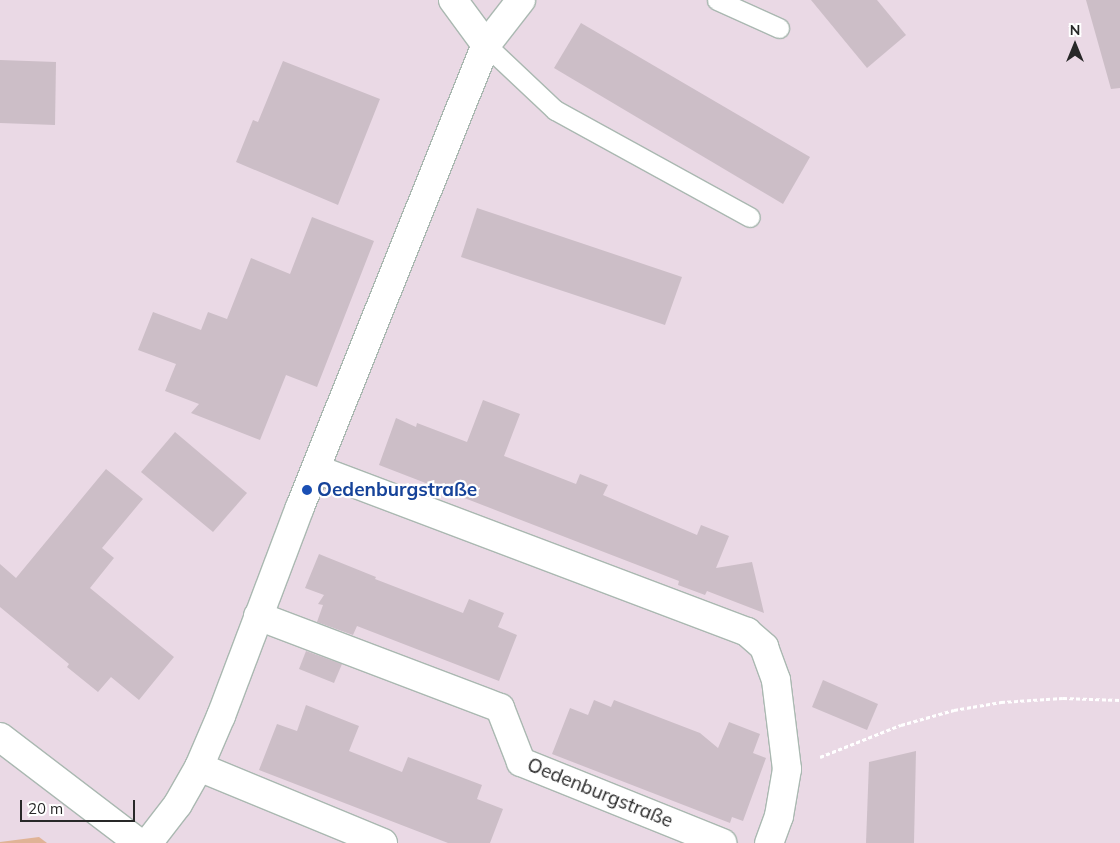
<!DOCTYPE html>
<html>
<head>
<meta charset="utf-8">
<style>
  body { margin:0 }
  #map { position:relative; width:1120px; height:843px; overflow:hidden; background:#ead9e5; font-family:Mulish,sans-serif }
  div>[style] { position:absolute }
  .green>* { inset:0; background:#e0b396 }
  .building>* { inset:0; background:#ccbec7 }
  .path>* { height:3px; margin-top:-1.5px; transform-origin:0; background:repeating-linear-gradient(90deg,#fff 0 4px,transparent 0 6.5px) }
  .roads { filter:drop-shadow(1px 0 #aab8b1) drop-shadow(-1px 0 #aab8b1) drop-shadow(0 1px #aab8b1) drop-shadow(0 -1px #aab8b1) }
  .lane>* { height:19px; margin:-9.5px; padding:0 9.5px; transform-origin:9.5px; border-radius:9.5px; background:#fff }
  .street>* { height:28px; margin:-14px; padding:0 14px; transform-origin:14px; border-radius:14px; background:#fff }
  .secondary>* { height:28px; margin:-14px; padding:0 14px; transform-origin:14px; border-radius:14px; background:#fff }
  .dots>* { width:14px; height:14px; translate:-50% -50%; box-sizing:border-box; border:2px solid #fff; border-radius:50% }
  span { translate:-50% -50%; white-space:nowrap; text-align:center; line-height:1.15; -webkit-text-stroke:4.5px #fff; paint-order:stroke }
  .transit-label { font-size:19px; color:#164399; font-weight:700 }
  .left { translate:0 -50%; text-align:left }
  .street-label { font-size:19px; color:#282828 }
  .north { position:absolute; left:1050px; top:20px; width:50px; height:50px; -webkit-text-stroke:4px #fff; paint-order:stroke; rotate:0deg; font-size:14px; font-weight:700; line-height:20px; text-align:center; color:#282828 }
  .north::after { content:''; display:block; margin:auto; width:18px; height:22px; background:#282828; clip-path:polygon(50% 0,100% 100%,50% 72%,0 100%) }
  .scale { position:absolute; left:20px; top:800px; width:115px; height:22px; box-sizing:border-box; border:2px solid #282828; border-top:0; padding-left:6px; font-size:15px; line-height:18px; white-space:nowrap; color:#282828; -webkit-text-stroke:4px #fff; paint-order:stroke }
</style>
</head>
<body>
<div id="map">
  <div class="green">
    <div style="clip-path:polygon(39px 837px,47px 843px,0 843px,0 842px)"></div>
  </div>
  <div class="building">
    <div style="clip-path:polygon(811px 0,877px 0,906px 35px,867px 68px)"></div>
    <div style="clip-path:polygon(1086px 0,1120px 0,1120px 88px,1111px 89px)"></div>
    <div style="clip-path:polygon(581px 23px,810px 157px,783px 204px,554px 68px)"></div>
    <div style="clip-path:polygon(0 60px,56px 62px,55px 125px,0 123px)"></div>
    <div style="clip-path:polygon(283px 61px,380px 99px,338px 205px,236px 162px,253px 120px,258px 122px)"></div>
    <div style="clip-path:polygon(477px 208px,682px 277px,665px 325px,461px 257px)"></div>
    <div style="clip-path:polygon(312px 217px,374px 241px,317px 387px,286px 375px,260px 440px,191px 413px,199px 404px,165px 391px,176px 364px,138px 350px,153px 312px,201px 330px,208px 312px,227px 319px,251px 258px,290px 274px)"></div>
    <div style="clip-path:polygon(483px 400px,520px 414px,504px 456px,576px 484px,580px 474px,608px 485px,603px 495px,697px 535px,701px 525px,729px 536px,716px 568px,752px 562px,764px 613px,707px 591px,705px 595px,678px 585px,679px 581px,379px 465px,396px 418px,416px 427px,417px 423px,467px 442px)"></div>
    <div style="clip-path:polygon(175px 432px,247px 493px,213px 532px,141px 472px)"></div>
    <div style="clip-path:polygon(106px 469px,143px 499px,102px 548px,114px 558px,90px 588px,174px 657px,139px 700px,111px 677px,98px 692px,67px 667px,69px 664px,0 607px,0 564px,16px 578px)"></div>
    <div style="clip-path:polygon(319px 554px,376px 577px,375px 579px,463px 613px,469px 599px,504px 613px,498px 627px,517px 635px,499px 681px,357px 626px,353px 635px,317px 622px,323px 605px,318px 604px,324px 595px,305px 588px)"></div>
    <div style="clip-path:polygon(306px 651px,342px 664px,334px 683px,299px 669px)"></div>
    <div style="clip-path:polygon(823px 680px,878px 704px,867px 730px,812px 707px)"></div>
    <div style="clip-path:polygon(594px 700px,611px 707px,614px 700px,700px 733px,718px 748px,729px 722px,760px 734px,753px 753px,766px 758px,743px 821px,732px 817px,730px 823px,552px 754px,570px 708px,588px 715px)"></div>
    <div style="clip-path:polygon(306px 705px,359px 726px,349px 751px,402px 772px,408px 757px,482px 785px,477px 799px,503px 809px,490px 843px,448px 843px,259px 770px,277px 724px,297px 731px)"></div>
    <div style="clip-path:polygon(916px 751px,914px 843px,866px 843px,869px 762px)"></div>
  </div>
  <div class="path">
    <div style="left:820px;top:757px;width:87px;rotate:-21.6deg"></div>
    <div style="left:901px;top:725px;width:55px;rotate:-15.8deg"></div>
    <div style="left:954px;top:710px;width:48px;rotate:-9.7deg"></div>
    <div style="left:1001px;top:702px;width:62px;rotate:-3.7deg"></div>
    <div style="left:1063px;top:698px;width:57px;rotate:2deg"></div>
  </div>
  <div class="roads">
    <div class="lane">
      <div style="left:717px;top:0;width:68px;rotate:24.3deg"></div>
      <div style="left:486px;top:45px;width:95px;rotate:43.3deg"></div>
      <div style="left:555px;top:110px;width:222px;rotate:28.8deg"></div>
    </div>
    <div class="street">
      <div style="left:453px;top:0;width:56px;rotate:53.7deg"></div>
      <div style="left:316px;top:469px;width:461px;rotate:20.7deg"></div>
      <div style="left:747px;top:632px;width:23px;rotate:41deg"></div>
      <div style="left:764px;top:647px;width:35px;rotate:70deg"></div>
      <div style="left:776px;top:680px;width:90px;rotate:83deg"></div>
      <div style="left:787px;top:769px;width:48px;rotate:99.7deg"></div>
      <div style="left:779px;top:816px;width:29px;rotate:110deg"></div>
      <div style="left:258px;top:616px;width:259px;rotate:20.8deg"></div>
      <div style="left:500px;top:708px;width:58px;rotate:68.7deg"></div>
      <div style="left:521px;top:762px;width:217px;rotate:21.9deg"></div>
      <div style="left:199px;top:767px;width:199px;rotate:22.4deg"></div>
      <div style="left:148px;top:843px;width:49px;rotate:-52.4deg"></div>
      <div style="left:178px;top:804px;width:43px;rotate:-60.4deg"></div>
      <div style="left:199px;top:767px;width:56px;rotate:-66.7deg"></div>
      <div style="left:221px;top:716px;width:223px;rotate:-69.3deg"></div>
      <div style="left:300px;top:507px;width:498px;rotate:-68.1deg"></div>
      <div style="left:486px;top:45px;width:57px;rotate:-52.1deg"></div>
    </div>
    <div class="secondary">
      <div style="left:0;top:737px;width:175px;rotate:37.3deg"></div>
    </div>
  </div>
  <div class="dots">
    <div style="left:307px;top:490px;background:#1a4fb4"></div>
  </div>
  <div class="transit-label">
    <span class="left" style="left:317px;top:490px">Oedenburgstraße</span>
  </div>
  <div class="street-label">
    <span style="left:600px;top:793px;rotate:22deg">Oedenburgstraße</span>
  </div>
  <div class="north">N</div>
  <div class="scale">20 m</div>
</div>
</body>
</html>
